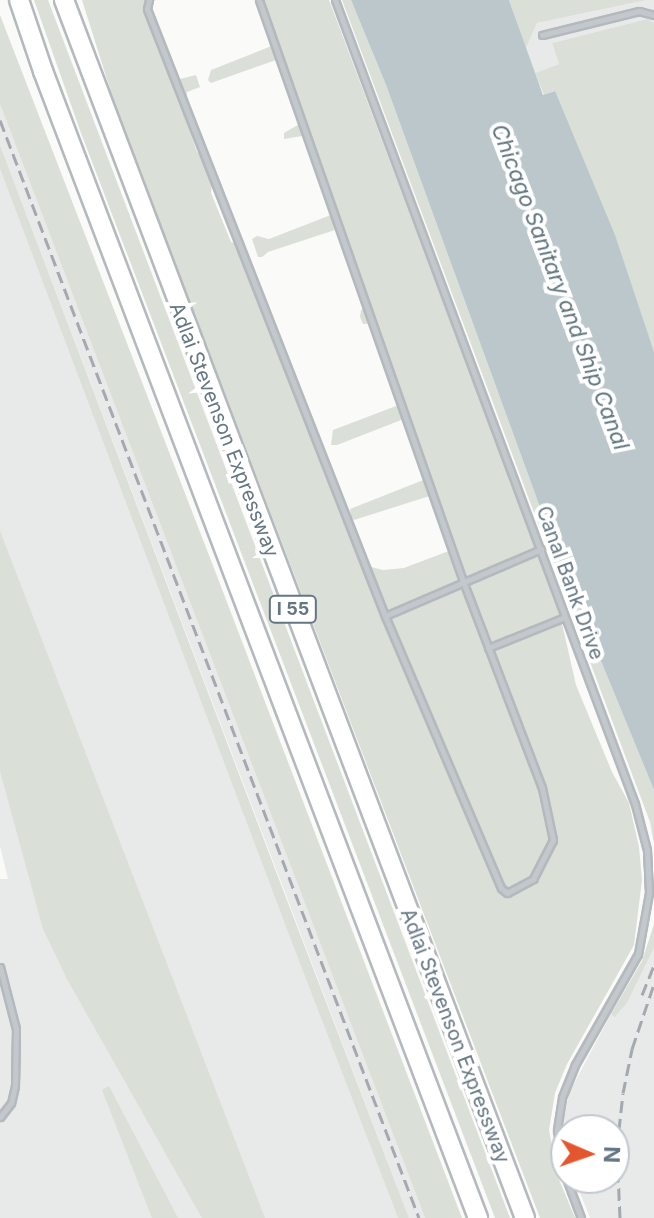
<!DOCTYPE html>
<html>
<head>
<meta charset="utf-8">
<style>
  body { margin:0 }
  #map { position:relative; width:654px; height:1218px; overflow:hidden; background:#fafaf8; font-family:Inter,sans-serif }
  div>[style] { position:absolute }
  .built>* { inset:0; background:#e8e9e9 }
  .green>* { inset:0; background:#dadfd7 }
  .water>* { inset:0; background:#bbc7cb }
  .roads { filter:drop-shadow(2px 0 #b4b9bd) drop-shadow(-2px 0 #b4b9bd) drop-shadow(0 2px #b4b9bd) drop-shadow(0 -2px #b4b9bd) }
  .service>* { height:5px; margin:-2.5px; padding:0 2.5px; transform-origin:2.5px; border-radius:2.5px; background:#c3c8cc }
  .motorway>* { height:18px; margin:-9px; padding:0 9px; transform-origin:9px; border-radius:9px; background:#fff }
  .rail>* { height:3px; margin-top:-1.5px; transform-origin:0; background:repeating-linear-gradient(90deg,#a2aab0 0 12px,transparent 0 18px) }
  span { translate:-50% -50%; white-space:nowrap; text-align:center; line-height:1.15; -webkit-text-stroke:8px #fff; paint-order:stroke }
  .shield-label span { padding:2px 6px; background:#fff; border:2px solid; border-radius:6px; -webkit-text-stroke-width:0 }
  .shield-label { font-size:18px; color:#657683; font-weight:700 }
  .street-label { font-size:20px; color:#657683 }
  .water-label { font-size:22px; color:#60757c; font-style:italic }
  .north { position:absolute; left:550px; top:1114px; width:80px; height:80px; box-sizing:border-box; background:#fff; border:2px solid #c1c8cd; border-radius:50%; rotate:92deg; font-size:22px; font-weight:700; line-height:32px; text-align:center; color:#657683 }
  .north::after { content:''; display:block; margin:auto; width:28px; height:36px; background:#e4572e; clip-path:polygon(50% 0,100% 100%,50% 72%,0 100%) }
</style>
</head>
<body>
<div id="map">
  <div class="built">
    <div style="clip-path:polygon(647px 0,654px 0,654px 23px,647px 19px,552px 43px,559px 64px,535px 73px,526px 48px,537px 23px)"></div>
    <div style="clip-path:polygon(0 104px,425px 1218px,409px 1218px,0 145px)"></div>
    <div style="clip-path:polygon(0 169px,292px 943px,398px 1218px,0 1218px,0 879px,8px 879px,0 846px)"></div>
    <div style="clip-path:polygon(654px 948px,654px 1218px,590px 1218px,574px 1178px,614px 1178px,614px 1130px,566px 1130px,566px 1149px,564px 1119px,569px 1093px,611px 1014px,616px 1016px,627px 1003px)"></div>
  </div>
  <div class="green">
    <div style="clip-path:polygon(34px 0,48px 0,510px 1218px,495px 1218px,81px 133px)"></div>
    <div style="clip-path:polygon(82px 0,156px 0,144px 7px,172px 81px,196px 75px,200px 87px,187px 92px,185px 117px,197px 152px,214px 165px,211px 193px,231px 242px,242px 245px,248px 258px,247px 276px,271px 334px,282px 341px,283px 360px,312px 438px,321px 444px,322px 467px,363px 565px,383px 570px,404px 568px,454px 549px,436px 494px,354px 520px,351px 517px,350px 509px,431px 477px,409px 417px,337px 445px,331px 445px,333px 430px,404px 403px,375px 323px,363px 324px,360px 317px,361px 310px,371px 306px,341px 228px,268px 252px,262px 257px,258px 257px,252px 239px,257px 236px,269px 239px,336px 213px,308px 135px,284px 139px,284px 133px,303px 122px,279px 59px,211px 83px,208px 80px,211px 70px,274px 45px,257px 0,329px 0,558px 606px,576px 685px,612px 772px,629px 803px,639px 847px,642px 880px,634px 945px,567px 1064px,555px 1093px,549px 1130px,558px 1177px,575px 1218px,540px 1218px,116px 108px)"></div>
    <div style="clip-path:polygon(342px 0,351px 0,386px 85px,557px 554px,654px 790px,654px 844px,650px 822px)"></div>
    <div style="clip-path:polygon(509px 0,647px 0,537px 23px,526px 48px)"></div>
    <div style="clip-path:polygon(0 15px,217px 576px,462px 1218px,425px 1218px,0 104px)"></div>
    <div style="clip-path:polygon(647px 19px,654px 23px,654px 352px,554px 91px,544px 95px,535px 73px,559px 64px,552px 43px)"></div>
    <div style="clip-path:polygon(0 145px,280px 882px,409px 1218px,398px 1218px,292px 943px,0 169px)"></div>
    <div style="clip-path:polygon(0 531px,265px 1218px,202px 1218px,67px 979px,43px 929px,0 771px)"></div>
    <div style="clip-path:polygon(654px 924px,654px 948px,627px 1003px,615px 1017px,611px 1014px,642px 961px)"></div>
    <div style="clip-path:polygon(109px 1086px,178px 1218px,152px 1218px,102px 1090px)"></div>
  </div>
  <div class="water">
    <div style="clip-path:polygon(351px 0,509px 0,543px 95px,555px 91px,615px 235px,654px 352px,654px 790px,557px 554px,386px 85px)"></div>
  </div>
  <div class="roads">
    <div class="service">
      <div style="left:149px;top:0;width:9px;rotate:103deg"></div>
      <div style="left:147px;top:9px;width:652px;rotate:68.59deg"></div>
      <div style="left:385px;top:616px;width:296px;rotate:66.9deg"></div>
      <div style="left:501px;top:888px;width:8px;rotate:40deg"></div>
      <div style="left:507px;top:893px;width:30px;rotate:-28deg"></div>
      <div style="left:533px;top:879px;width:44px;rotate:-62.9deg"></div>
      <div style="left:553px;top:840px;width:53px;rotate:-101.9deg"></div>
      <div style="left:542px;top:788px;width:222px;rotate:-110.9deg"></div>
      <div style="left:463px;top:581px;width:616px;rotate:-109.35deg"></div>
      <div style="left:335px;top:0;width:858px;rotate:69.54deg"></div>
      <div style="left:635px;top:804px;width:48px;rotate:75.4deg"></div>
      <div style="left:647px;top:850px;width:43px;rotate:87.3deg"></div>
      <div style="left:649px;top:893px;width:62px;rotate:100.2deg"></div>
      <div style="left:638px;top:954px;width:128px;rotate:119.6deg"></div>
      <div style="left:575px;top:1065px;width:35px;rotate:112deg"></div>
      <div style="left:562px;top:1098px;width:33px;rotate:99deg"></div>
      <div style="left:557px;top:1131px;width:48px;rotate:79.2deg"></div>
      <div style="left:542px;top:35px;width:100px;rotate:-13.9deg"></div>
      <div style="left:639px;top:11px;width:16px;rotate:15deg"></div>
      <div style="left:385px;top:616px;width:170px;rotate:-23.2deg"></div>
      <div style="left:488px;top:648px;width:83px;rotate:-21.9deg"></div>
      <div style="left:0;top:967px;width:64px;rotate:75.5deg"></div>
      <div style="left:16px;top:1029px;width:57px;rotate:91deg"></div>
      <div style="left:15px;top:1086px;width:17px;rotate:103deg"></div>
      <div style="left:11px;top:1103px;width:18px;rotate:128deg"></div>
      <div style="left:566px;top:1178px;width:43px;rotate:69.4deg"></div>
    </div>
    <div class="motorway">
      <div style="left:19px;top:0;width:75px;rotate:71.3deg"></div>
      <div style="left:43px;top:71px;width:1227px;rotate:69.23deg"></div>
      <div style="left:64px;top:0;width:1302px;rotate:69.27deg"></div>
    </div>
  </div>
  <div class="rail">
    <div style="left:0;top:120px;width:1175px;rotate:69.11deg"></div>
    <div style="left:642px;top:995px;width:32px;rotate:-68deg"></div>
    <div style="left:620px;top:1218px;width:70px;rotate:-92.5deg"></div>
    <div style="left:617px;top:1148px;width:55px;rotate:-83.8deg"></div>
    <div style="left:623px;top:1093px;width:45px;rotate:-78.4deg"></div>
    <div style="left:632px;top:1049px;width:69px;rotate:-71.3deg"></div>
  </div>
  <div class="shield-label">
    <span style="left:293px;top:609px">I 55</span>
  </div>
  <div class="street-label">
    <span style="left:224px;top:430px;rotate:69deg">Adlai Stevenson Expressway</span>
    <span style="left:570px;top:583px;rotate:70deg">Canal Bank Drive</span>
    <span style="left:455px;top:1036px;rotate:69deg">Adlai Stevenson Expressway</span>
  </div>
  <div class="water-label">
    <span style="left:560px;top:287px;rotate:69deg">Chicago Sanitary and Ship Canal</span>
  </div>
  <div class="north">N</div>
</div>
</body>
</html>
